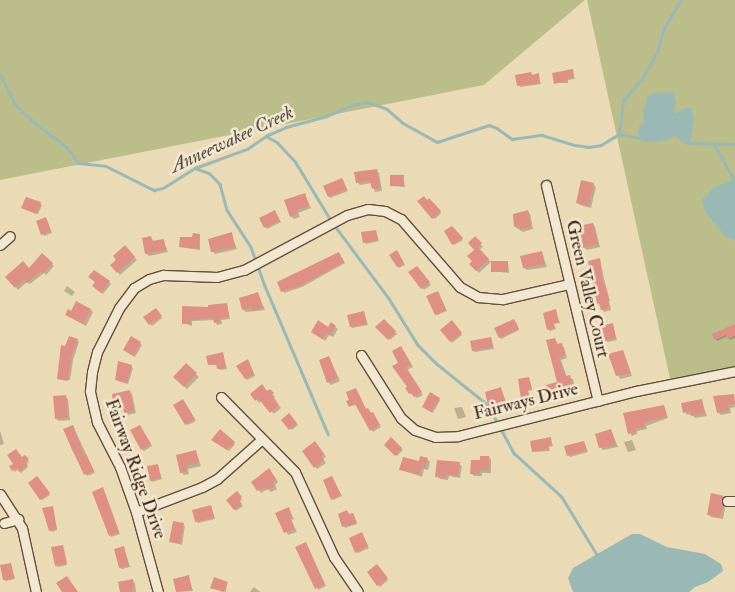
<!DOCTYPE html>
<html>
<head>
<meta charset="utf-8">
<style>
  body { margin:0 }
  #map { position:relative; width:735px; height:592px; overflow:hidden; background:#ebdab6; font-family:"IM FELL Double Pica",serif }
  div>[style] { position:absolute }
  .green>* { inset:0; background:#bbbe8b }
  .water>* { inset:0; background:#9ab9b5 }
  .shadow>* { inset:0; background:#0003 }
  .stream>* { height:2.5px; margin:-1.25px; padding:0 1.25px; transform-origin:1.25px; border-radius:1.25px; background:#9ab9b5 }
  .building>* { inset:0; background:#df9085 }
  .roads { filter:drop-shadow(1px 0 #654f3a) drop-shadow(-1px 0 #654f3a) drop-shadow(0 1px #654f3a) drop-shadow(0 -1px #654f3a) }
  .minor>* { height:9px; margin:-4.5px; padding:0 4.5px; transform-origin:4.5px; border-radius:4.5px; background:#f2e7d0 }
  span { translate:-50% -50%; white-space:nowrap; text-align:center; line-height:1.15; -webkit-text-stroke:5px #f2e7d0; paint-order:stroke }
  .street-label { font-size:18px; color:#382111 }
  .water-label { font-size:19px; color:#554f42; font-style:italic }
</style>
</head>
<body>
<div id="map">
  <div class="green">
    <div style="clip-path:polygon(0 0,585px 0,484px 85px,0 180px)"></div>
    <div style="clip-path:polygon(587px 0,735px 0,735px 371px,671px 383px)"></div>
  </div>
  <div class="water">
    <div style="clip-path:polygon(674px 92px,676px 105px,674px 109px,676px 114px,684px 108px,691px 108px,694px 120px,691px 139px,686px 145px,674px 135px,671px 139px,658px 142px,642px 142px,638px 133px,639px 127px,644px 122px,643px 110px,647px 97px,654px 93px)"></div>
    <div style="clip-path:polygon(735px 179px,735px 241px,725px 236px,705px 212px,702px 200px,715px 187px)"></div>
    <div style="clip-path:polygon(632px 534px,640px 534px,667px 547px,705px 554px,721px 564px,723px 571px,708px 582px,695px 587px,689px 592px,573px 592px,568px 578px,573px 568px)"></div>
  </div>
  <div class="shadow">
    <div style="clip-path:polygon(572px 70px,575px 79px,568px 80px,568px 83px,555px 83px)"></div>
    <div style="clip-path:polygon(531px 73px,533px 76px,538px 75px,541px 84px,520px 87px,517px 76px)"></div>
    <div style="clip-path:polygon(376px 170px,379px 173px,382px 191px,375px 192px,372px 183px,360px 185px,357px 182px)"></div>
    <div style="clip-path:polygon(403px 176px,405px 187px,391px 186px)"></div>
    <div style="clip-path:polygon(342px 180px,348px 191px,330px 198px,329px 196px)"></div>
    <div style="clip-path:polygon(593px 184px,596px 187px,591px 208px,580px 205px,577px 202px)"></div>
    <div style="clip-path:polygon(305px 195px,311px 208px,298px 213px,300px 217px,294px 219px,291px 216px)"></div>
    <div style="clip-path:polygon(429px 200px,441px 213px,435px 219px,419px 202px)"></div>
    <div style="clip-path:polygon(40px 203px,42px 205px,38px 214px,24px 209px)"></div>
    <div style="clip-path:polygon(528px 211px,530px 214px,533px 229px,523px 232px,515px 227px)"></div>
    <div style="clip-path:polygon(275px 212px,281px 222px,267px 229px,261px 219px)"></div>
    <div style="clip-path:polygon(46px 218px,52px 233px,44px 236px,37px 222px)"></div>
    <div style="clip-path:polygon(593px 224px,595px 227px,600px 247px,587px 250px,584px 247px)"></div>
    <div style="clip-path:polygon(452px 228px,463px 240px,454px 245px,453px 244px)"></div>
    <div style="clip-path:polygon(376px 231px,379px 241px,366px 244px,364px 242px)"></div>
    <div style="clip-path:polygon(231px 234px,237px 249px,215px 254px,212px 251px)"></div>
    <div style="clip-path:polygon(200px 235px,200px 250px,180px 247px,194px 239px)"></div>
    <div style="clip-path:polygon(151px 237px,154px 242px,163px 240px,168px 252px,149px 256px,146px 253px)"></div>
    <div style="clip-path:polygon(475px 238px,483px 247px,479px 250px,491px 262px,479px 273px,471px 264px,474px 261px)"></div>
    <div style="clip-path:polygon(125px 247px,137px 260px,120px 275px,112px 265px)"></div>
    <div style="clip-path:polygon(398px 253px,405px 265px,399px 268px,398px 267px)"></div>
    <div style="clip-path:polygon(542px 253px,547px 267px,527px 270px,524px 268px)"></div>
    <div style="clip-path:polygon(42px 255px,54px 266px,46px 275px,44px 273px,30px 284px,27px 282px,18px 290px,7px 277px,29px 269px)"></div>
    <div style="clip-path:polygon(340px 255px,345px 263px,302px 287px,284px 293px,283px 291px)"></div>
    <div style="clip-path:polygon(600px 260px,611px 310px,604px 312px,598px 303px)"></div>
    <div style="clip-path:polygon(508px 262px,509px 273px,492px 271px)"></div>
    <div style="clip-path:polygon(417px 267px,431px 285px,424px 290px,410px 273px)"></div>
    <div style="clip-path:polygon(96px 282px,109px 282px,111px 284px,103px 294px,93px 286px)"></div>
    <div style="clip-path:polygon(67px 286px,75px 292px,72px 296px,64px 291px)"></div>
    <div style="clip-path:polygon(258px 294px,265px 310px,246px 312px,243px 310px)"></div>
    <div style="clip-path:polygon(439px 294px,447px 311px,437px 315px,436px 314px)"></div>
    <div style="clip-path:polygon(227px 304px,230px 319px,221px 320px,222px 324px,217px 325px,215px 320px,192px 321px,192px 326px,183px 323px,209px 308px)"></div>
    <div style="clip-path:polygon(91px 310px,93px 312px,86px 326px,67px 315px)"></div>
    <div style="clip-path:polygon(157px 311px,162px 318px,152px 326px,145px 317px)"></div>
    <div style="clip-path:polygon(555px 311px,560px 323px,554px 324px,556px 329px,550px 331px,548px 329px)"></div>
    <div style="clip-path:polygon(364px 312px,368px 325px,352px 328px,351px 327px)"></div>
    <div style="clip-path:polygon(384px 321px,397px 334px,390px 340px,377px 327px)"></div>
    <div style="clip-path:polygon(452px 322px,462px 335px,452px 343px,442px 330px)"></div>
    <div style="clip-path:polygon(516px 322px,519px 330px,501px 339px,500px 337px)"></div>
    <div style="clip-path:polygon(612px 324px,617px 340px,608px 342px,606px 341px)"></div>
    <div style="clip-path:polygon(735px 326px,735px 338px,730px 340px,728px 336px,717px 341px,715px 339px)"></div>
    <div style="clip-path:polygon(335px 327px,338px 329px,333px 337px,329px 335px,325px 341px,315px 334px)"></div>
    <div style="clip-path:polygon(132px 338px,142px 345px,135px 357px,126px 351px)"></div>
    <div style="clip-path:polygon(491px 338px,494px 349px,475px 352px,473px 351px,472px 342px)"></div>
    <div style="clip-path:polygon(555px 339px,558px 345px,564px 347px,567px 358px,561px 360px,567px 377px,573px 379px,576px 393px,552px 398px,550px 396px,559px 383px)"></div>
    <div style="clip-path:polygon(77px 340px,79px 342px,73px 360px,70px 380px,58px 378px)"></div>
    <div style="clip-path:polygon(403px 350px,413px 367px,407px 370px,423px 395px,417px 398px,410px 393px,400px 363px)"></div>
    <div style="clip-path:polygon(622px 352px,632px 376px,620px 379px,615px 365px)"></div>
    <div style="clip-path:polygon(223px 354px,227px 369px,220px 370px,217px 365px,209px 365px)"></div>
    <div style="clip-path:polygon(329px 358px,340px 381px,331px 385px,328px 382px)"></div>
    <div style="clip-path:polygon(248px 360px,255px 376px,247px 380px,246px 379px)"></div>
    <div style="clip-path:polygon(186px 365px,199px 377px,187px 389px,174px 377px)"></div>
    <div style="clip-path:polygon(131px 366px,133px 368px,128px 384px,118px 381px,117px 379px)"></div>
    <div style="clip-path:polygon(529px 378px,532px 390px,528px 391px,530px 399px,524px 400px)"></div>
    <div style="clip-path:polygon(501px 389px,506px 402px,491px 406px,489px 405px)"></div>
    <div style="clip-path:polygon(130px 392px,132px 394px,136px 413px,128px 415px,123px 403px,117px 404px,114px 402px)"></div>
    <div style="clip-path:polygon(267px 392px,272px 393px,275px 397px,273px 399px,281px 408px,274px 414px,262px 400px,259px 403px,252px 394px)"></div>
    <div style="clip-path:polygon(347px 393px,374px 415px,381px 427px,373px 432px,357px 405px,350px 406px)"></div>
    <div style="clip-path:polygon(734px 395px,735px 407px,730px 408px,731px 413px,721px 415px,718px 412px)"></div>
    <div style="clip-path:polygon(65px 396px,68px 399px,70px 420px,59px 421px,56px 419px)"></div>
    <div style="clip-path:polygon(439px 399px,440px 400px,433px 413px,425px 408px)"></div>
    <div style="clip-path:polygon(701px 400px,707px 416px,695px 418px,692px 414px,687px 415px,685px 412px)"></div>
    <div style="clip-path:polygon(184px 402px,196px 421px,188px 425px,186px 424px)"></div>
    <div style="clip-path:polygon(664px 406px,668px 418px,646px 426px,647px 429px,637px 431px,637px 434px,632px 436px,630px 433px,625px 414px)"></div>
    <div style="clip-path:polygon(462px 407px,466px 417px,458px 419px,454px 408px)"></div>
    <div style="clip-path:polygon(289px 415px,298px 425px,292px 430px,282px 420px)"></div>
    <div style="clip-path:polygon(74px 428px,95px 473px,87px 476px,72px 450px,64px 430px)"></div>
    <div style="clip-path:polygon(141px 428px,152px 446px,144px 451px,142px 449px)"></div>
    <div style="clip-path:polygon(611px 430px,618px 447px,603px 450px,600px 447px)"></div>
    <div style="clip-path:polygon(0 431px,4px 444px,0 445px)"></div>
    <div style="clip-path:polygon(221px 431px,235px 444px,229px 451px,214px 441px)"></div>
    <div style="clip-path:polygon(550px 438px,553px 446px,549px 447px,550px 451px,533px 452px)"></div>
    <div style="clip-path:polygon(391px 439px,403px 450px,397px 456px,385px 445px)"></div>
    <div style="clip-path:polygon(632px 440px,636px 450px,628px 452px,624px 442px)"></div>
    <div style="clip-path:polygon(584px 442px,588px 452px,570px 457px,568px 455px)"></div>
    <div style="clip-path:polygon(318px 445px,326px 457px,323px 459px,326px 463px,317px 469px,315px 467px)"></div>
    <div style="clip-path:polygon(196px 452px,201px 466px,188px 469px,189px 474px,184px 475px,181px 472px)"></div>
    <div style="clip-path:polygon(489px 457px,491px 460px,491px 473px,482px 473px,482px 476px,474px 476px,472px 474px,481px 461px)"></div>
    <div style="clip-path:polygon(22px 458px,27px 458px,29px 462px,26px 464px,28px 467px,21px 473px,18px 469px,15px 472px,11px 467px)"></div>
    <div style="clip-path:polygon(427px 459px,430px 462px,428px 470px,424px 469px,422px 477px,401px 469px)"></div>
    <div style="clip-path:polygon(459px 464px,462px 466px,460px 478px,449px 476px,448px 480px,440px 479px,437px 476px)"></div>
    <div style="clip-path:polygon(157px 465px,162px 479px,152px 482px,151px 480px)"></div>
    <div style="clip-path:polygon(269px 469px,278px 482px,275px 485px,277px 489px,271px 492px,268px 489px,261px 493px,253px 482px)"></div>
    <div style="clip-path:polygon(332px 477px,342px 496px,333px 500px,326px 486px)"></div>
    <div style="clip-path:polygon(39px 479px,50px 495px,42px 500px,41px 499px)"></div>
    <div style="clip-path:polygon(103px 489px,120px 534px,111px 537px,110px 535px)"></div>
    <div style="clip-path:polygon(237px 493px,242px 500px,239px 502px,243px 506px,236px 511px,228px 500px)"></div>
    <div style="clip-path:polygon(723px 497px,725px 500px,723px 504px,725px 509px,723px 519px,711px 517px,709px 514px)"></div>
    <div style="clip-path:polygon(211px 506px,215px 519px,198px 523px,196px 521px)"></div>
    <div style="clip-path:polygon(52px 507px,57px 530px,52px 532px,50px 530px)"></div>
    <div style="clip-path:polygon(288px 508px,294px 519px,291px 520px,297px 532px,288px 535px,277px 513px)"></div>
    <div style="clip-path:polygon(339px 514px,353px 514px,357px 524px,345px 528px)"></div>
    <div style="clip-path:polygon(174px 523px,185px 526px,182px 545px,170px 541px)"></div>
    <div style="clip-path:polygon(363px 536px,369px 548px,358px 553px,356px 552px)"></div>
    <div style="clip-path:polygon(306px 544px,326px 586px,318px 590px,297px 547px)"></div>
    <div style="clip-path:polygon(62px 546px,67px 565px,58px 567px,56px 565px)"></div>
    <div style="clip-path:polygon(124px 548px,130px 567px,122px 569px,120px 568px)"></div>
    <div style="clip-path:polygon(11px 564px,15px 579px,6px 581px,4px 580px)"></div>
    <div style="clip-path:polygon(379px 567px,388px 580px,380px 587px,378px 585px)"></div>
    <div style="clip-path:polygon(188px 576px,193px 591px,178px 592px,177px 592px)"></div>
    <div style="clip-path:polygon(132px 580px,135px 583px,136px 592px,122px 592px)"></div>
    <div style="clip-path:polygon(227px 583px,226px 592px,211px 588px)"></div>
    <div style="clip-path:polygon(254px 587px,260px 592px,250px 592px)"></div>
  </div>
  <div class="stream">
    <div style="left:0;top:74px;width:35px;rotate:63deg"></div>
    <div style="left:16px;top:105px;width:26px;rotate:43deg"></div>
    <div style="left:35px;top:123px;width:39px;rotate:37deg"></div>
    <div style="left:66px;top:146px;width:21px;rotate:53deg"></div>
    <div style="left:79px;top:163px;width:27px;rotate:6deg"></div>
    <div style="left:106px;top:166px;width:54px;rotate:26.6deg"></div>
    <div style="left:154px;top:190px;width:9px;rotate:-13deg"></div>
    <div style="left:163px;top:188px;width:38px;rotate:-32deg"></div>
    <div style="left:195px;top:168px;width:55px;rotate:-20.1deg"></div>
    <div style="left:247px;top:149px;width:23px;rotate:-34deg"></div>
    <div style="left:266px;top:136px;width:22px;rotate:-24deg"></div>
    <div style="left:286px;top:127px;width:42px;rotate:-15deg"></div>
    <div style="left:327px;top:116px;width:27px;rotate:-24deg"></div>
    <div style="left:352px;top:105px;width:16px;rotate:-11deg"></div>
    <div style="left:368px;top:102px;width:20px;rotate:20deg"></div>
    <div style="left:387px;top:109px;width:21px;rotate:41deg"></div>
    <div style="left:403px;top:123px;width:39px;rotate:29deg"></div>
    <div style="left:437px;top:142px;width:55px;rotate:-18.1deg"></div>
    <div style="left:489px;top:125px;width:9px;rotate:21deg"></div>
    <div style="left:497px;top:128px;width:19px;rotate:36deg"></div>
    <div style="left:512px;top:139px;width:30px;rotate:-8deg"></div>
    <div style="left:542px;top:135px;width:34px;rotate:17deg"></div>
    <div style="left:575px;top:145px;width:14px;rotate:8deg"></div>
    <div style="left:589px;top:147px;width:12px;rotate:-9deg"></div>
    <div style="left:601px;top:145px;width:21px;rotate:-31deg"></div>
    <div style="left:619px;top:134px;width:34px;rotate:-83deg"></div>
    <div style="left:623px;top:100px;width:26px;rotate:-47deg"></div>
    <div style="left:641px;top:81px;width:33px;rotate:-61deg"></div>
    <div style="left:657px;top:52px;width:25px;rotate:-74deg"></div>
    <div style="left:664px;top:28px;width:33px;rotate:-59deg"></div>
    <div style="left:619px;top:134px;width:21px;rotate:11deg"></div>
    <div style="left:266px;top:136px;width:13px;rotate:29deg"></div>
    <div style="left:277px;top:142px;width:26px;rotate:47deg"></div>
    <div style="left:295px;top:161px;width:71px;rotate:58.8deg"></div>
    <div style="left:332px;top:222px;width:94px;rotate:53.3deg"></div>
    <div style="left:388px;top:297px;width:57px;rotate:58deg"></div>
    <div style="left:418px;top:345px;width:27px;rotate:45deg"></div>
    <div style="left:437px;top:364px;width:65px;rotate:38.8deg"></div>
    <div style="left:488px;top:405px;width:55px;rotate:61.6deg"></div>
    <div style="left:514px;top:453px;width:65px;rotate:42.5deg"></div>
    <div style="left:562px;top:497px;width:66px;rotate:58.7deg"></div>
    <div style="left:688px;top:143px;width:47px;rotate:1.2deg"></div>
    <div style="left:714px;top:144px;width:40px;rotate:60.3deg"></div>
    <div style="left:195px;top:168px;width:15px;rotate:20deg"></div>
    <div style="left:209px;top:173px;width:16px;rotate:45deg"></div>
    <div style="left:220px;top:184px;width:27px;rotate:75deg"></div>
    <div style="left:227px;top:210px;width:44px;rotate:57deg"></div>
    <div style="left:251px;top:247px;width:41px;rotate:70.3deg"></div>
    <div style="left:265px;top:286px;width:161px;rotate:66.9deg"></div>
  </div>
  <div class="building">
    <div style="clip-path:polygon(573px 69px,574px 77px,567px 79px,567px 81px,554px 84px,552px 73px)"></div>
    <div style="clip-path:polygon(531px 72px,532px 75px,539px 73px,540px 83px,517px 86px,515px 75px)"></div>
    <div style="clip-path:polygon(377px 169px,380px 188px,372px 189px,370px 181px,356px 183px,354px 172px)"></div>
    <div style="clip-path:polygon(390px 175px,404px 175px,404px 186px,390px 186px)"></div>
    <div style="clip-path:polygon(342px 178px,347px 189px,328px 197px,323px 186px)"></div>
    <div style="clip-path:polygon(581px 180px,594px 183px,588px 206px,576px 203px)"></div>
    <div style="clip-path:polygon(305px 193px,309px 206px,296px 210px,298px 214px,290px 217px,284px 200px)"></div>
    <div style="clip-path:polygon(424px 196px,427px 200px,429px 198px,441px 211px,432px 219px,417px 201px)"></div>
    <div style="clip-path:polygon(26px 197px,41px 202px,36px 214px,21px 208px)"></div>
    <div style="clip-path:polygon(275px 210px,280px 221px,264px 228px,259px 218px)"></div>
    <div style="clip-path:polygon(528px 210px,531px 227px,520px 230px,519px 226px,514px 227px,513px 214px)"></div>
    <div style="clip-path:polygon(46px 217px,51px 231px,41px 235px,36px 221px)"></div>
    <div style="clip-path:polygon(593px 223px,598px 244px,583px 248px,578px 226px)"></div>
    <div style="clip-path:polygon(452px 226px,463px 238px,452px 245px,444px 231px)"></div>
    <div style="clip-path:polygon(376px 230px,378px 240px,363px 243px,361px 232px)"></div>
    <div style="clip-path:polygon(232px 232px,235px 247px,211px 252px,208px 239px)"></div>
    <div style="clip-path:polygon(193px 233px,200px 234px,199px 249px,179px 247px,180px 237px,192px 237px)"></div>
    <div style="clip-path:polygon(151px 236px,152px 241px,164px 239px,166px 250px,145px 254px,142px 238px)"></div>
    <div style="clip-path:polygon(475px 236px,482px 243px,478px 247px,489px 259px,476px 271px,469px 264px,472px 261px,467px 256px,474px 250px,468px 243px)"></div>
    <div style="clip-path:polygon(125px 245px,135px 257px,117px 273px,110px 265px,116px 260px,113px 256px)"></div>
    <div style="clip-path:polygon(397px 250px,404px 263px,397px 267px,389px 255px)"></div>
    <div style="clip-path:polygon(542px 251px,545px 264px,523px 268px,520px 256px)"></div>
    <div style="clip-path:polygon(339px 252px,344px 262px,300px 286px,281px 292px,277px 282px)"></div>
    <div style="clip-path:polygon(42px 253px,53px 263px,43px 273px,41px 271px,27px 283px,24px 280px,15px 288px,5px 277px,23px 261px,29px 268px)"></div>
    <div style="clip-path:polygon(600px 258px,603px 285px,605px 284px,610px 301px,608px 301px,609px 308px,601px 310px,599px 303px,597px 304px,588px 261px)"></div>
    <div style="clip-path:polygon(491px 261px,508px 261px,508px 272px,491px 272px)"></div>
    <div style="clip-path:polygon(417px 266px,430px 282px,421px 289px,408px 272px)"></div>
    <div style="clip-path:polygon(94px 270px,110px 281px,101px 293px,92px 286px,95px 282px,88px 277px)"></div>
    <div style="clip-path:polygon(438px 291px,446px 310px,435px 315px,426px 296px)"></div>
    <div style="clip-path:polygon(258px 292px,263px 308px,252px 311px,251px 308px,242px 310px,239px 298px)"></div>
    <div style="clip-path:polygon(76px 301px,91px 309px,83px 324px,65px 315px,68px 309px,71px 311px)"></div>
    <div style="clip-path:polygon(227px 303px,229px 317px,220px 318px,220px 322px,214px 323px,213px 318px,190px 320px,190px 324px,182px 324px,182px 306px,208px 307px,208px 305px)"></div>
    <div style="clip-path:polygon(156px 308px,162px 316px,149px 325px,143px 317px)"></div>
    <div style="clip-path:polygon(556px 309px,559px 322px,553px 323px,555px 328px,547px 330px,543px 313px)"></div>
    <div style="clip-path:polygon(364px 311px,367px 324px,350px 327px,347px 315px)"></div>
    <div style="clip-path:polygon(384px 319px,396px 331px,388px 340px,375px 327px)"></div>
    <div style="clip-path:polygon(514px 319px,519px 329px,499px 338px,494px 328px)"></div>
    <div style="clip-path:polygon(318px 320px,328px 327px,331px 322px,336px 326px,330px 335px,326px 333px,322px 339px,311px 332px)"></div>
    <div style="clip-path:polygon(452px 320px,462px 333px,450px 342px,440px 330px)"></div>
    <div style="clip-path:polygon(613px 323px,616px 338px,605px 341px,601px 326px)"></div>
    <div style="clip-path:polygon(735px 324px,735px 336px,728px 339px,726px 335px,714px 340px,712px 334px)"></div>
    <div style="clip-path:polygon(69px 336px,78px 339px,71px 358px,68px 381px,57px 379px,61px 345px,65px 346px)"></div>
    <div style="clip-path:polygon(131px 336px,141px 342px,133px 356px,123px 350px)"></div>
    <div style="clip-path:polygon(491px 337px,493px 347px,472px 351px,470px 341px)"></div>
    <div style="clip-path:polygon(555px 338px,557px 344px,562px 343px,565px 356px,559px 357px,563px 372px,566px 376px,570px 375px,574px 390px,549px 396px,546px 385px,557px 382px,546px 340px)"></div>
    <div style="clip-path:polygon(401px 346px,411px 364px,406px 367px,422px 392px,414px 397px,411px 393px,409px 394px,405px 388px,407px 387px,392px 366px,398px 363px,392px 351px)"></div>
    <div style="clip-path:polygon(623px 350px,631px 373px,616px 376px,608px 354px)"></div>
    <div style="clip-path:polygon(223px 352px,226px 368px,217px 369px,216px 364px,208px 365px,206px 356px)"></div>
    <div style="clip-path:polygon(329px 356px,338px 378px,327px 383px,319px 360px)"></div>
    <div style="clip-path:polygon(248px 359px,254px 374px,245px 379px,236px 366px)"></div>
    <div style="clip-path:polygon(118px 361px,132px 365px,127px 383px,115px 380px)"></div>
    <div style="clip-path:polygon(186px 363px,197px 373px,184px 387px,173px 377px)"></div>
    <div style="clip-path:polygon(529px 377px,532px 389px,528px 390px,529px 397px,521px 399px,518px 379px)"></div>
    <div style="clip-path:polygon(262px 384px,267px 391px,270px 389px,274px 393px,272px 395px,279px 405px,270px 413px,258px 398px,255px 401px,250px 394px)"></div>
    <div style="clip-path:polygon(501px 387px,505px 401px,488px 405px,485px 392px)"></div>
    <div style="clip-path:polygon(356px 388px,366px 409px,368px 408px,371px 413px,373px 412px,380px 425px,370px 431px,355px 404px,349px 407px,346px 401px,349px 400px,346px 392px)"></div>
    <div style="clip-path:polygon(130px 390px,134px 411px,124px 413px,122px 401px,113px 402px,112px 394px)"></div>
    <div style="clip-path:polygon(430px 392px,440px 398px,431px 412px,422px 407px)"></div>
    <div style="clip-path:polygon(734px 394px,735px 404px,728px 405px,729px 410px,717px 413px,713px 396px)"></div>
    <div style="clip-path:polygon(66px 395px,68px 418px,55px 419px,53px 396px)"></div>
    <div style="clip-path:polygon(183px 399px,195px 419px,185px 425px,173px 405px)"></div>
    <div style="clip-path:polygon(702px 399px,705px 413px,691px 416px,690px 411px,683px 413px,681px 403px)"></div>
    <div style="clip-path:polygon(664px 405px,667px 416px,644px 423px,645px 427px,635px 429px,636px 432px,628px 434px,623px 413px)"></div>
    <div style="clip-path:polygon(289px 413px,297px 423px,289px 430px,281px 420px)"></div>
    <div style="clip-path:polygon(73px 425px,84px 455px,86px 454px,94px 471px,84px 475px,63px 429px)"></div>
    <div style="clip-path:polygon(140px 425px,151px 444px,141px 450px,130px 430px)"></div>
    <div style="clip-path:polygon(220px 429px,235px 442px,227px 450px,211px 440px)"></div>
    <div style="clip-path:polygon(611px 429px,616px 445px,599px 448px,595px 434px)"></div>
    <div style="clip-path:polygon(391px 437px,402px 448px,395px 456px,384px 445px)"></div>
    <div style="clip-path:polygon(551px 437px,552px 445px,548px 445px,549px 449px,532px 452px,530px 441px)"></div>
    <div style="clip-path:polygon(315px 441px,324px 454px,321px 456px,324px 460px,314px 468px,302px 451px)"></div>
    <div style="clip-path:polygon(584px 441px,587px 450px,567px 456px,564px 446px)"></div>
    <div style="clip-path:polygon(16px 449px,22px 457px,25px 455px,29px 459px,25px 462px,28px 465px,19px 472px,16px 468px,12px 471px,9px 466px,13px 464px,7px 455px)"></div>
    <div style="clip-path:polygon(196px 450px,199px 463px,186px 466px,187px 471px,180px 473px,176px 455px)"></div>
    <div style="clip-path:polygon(420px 456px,428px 458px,425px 468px,422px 467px,419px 475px,399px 470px,403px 457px,419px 461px)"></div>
    <div style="clip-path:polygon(480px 456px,489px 456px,489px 470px,480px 470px,480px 474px,470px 474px,471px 460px,480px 460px)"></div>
    <div style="clip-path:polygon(437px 460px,460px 462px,458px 476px,446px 474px,446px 478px,435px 477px)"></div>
    <div style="clip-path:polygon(158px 464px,161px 478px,150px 481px,147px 466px)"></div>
    <div style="clip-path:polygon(269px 468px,276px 479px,273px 482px,275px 486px,267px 490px,265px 487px,257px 491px,251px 482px)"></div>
    <div style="clip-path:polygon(37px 476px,50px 493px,40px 500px,28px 483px)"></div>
    <div style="clip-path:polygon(332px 476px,341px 495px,331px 500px,323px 480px)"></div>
    <div style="clip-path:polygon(103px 487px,119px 532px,109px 536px,92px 492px)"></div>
    <div style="clip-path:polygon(237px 491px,242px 497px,239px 500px,242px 504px,234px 510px,226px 500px)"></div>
    <div style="clip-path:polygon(711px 493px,724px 496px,721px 501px,723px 505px,720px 517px,707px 515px)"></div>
    <div style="clip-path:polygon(211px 505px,214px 517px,195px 522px,192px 510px)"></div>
    <div style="clip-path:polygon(53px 506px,57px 529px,49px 531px,42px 508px)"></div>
    <div style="clip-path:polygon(289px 507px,292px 516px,290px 517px,295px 529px,284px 533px,275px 513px)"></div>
    <div style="clip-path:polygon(347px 510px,349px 514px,353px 513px,357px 523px,342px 527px,338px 514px)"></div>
    <div style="clip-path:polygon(173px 521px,184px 523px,180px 544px,169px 542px)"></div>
    <div style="clip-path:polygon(362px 532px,368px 546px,355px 553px,349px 538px)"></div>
    <div style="clip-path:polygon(306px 542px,325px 585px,315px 589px,295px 547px)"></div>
    <div style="clip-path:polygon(63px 545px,67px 563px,55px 566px,51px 547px)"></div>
    <div style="clip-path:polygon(124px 546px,129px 566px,119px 568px,114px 549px)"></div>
    <div style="clip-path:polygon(11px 563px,14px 578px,3px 580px,0 565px)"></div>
    <div style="clip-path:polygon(377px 564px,388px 578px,377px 586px,367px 572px)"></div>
    <div style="clip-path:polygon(189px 575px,192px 590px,176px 592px,173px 579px)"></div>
    <div style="clip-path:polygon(67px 576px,78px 592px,62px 592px,56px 583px)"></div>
    <div style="clip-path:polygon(214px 577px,228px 582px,224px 592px,210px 588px)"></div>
    <div style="clip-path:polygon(133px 579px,134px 589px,132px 589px,133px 592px,120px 592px,118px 582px)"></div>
  </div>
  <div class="roads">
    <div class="minor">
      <div style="left:546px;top:185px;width:222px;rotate:76.5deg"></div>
      <div style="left:0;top:245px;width:13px;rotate:-42deg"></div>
      <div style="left:361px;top:355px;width:75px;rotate:57.6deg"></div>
      <div style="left:401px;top:418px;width:18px;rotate:41deg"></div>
      <div style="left:415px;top:430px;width:21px;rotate:19deg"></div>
      <div style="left:435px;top:437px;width:23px;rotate:-2deg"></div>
      <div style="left:458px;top:436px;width:184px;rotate:-14.2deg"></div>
      <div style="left:636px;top:391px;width:101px;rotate:-11.4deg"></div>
      <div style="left:221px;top:397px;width:105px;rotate:45.4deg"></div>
      <div style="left:295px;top:472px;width:94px;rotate:65.4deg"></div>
      <div style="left:334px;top:557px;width:42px;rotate:55.6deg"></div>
      <div style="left:0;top:494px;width:40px;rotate:57.1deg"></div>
      <div style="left:22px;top:528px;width:66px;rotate:77.7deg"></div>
      <div style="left:727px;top:501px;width:8px"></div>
      <div style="left:136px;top:512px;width:71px;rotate:-20.7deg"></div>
      <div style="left:202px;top:487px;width:17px;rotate:-28deg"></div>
      <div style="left:217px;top:479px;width:60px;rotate:-41.6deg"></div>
      <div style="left:4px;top:523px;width:15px;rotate:-16deg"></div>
      <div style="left:158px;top:592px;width:83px;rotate:-105.4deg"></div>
      <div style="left:136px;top:512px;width:48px;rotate:-109.6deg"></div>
      <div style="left:120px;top:467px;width:51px;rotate:-117.1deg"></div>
      <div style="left:97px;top:422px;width:32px;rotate:-103deg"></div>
      <div style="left:90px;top:391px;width:19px;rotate:-84deg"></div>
      <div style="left:92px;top:372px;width:21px;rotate:-76deg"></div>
      <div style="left:97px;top:352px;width:49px;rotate:-63.4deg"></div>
      <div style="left:119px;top:308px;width:25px;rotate:-53deg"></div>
      <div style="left:134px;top:288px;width:17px;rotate:-31deg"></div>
      <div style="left:149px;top:279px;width:15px;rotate:-16deg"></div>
      <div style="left:163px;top:275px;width:54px;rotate:2.1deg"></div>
      <div style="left:217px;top:277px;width:28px;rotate:-15deg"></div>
      <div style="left:244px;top:270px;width:117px;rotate:-28.1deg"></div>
      <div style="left:347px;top:215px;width:22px;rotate:-16deg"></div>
      <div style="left:368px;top:209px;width:17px;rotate:7deg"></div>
      <div style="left:385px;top:211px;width:18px;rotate:27deg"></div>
      <div style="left:401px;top:219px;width:90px;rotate:49.1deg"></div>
      <div style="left:460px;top:287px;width:21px;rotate:29deg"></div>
      <div style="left:478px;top:297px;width:25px;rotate:5deg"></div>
      <div style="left:503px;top:299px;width:68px;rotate:-12.8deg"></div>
    </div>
  </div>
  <div class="street-label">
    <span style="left:587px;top:289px;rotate:77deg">Green Valley Court</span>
    <span style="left:526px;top:402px;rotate:-14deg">Fairways Drive</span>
    <span style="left:135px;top:469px;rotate:70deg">Fairway Ridge Drive</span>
  </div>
  <div class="water-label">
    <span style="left:232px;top:140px;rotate:-25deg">Anneewakee Creek</span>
  </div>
</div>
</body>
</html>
